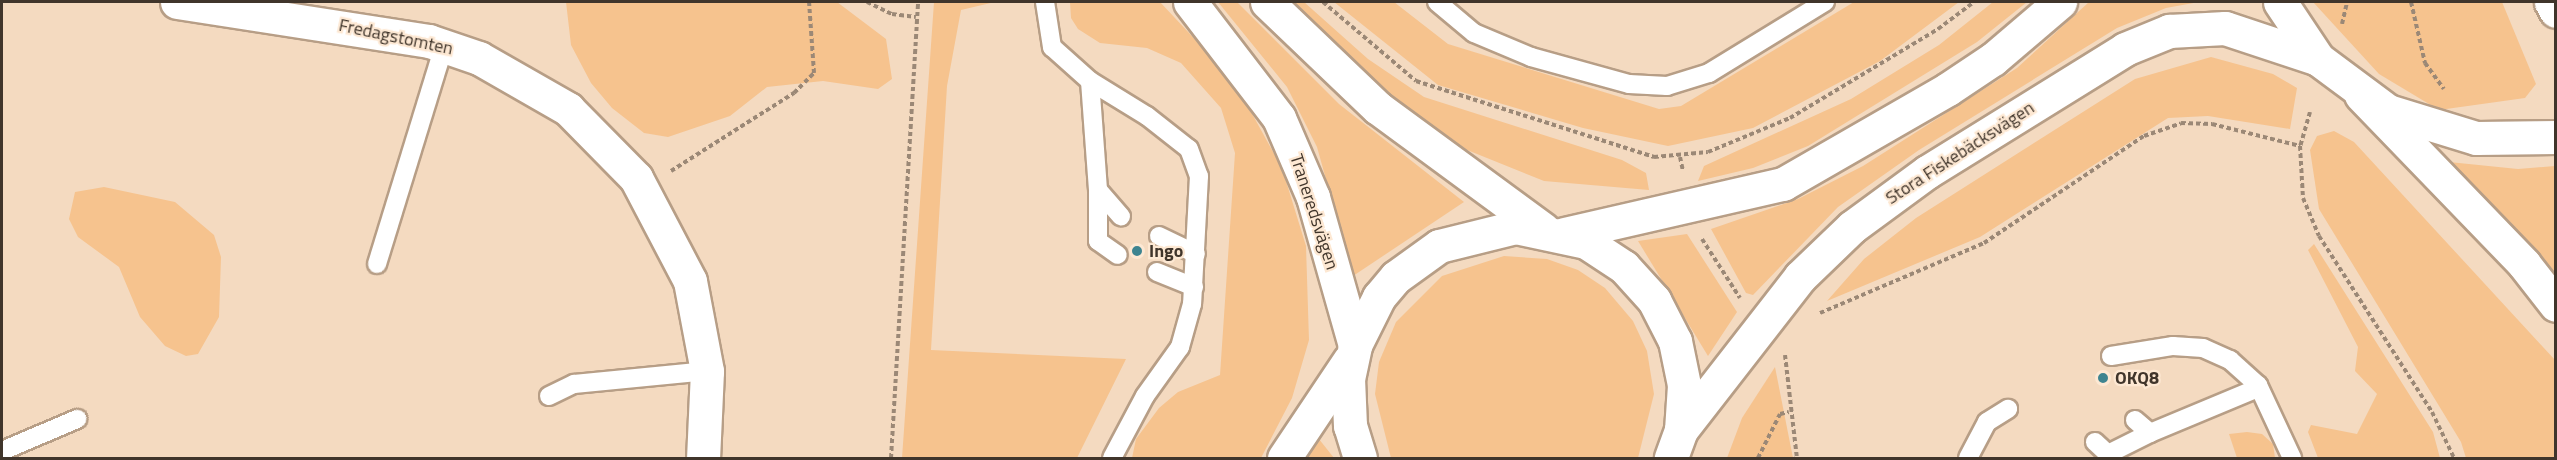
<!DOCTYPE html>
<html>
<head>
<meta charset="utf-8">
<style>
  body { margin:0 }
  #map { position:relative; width:2557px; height:460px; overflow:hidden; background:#f4dac0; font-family:"Titillium Web",sans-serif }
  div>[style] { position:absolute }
  .green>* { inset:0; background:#f6c38e }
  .path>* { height:4px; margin-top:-2px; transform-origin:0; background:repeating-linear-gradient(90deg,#9b8876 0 4.5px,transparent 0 7.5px) }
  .roads { filter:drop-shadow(2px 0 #b79e86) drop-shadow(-2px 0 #b79e86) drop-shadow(0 2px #b79e86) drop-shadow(0 -2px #b79e86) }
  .service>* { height:18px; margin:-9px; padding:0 9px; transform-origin:9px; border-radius:9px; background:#fff }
  .minor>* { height:33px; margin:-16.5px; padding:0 16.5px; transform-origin:16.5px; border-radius:16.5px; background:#fff }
  .tertiary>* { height:33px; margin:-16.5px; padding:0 16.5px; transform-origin:16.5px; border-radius:16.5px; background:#fff }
  .trunk>* { height:33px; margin:-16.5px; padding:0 16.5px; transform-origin:16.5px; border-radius:16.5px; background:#fff }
  .dots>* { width:16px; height:16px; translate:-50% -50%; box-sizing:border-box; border:3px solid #fde8d3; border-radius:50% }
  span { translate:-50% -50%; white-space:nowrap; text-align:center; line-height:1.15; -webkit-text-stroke:4.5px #fde8d3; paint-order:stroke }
  .street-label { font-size:18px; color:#40352b }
  .poi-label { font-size:18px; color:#40352b; font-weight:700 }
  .left { translate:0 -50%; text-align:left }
  .frame { position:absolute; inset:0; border:3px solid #40352b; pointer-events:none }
</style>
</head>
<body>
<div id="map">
  <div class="green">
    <div style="clip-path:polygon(566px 2px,837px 2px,886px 39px,892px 79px,878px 89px,823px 81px,767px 87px,730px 116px,668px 137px,644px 133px,612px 108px,591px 83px,571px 45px)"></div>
    <div style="clip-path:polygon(934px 2px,995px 2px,961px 10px,947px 86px,931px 350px,1126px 359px,1077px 458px,902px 458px)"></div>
    <div style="clip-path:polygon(1070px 2px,1160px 2px,1234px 81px,1282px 168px,1306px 246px,1309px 340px,1292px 398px,1261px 458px,1132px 458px,1136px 439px,1159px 408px,1178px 392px,1220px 375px,1235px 153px,1221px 108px,1181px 63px,1147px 48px,1100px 43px,1078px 29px,1071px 18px)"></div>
    <div style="clip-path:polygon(1218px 2px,1237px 2px,1339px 104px,1464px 202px,1353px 276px,1317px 147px,1287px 87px)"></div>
    <div style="clip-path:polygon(1282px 2px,1304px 2px,1368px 59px,1424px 97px,1622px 160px,1646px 173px,1649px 190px,1544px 181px,1420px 131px)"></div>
    <div style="clip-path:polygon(1334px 2px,1394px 2px,1448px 44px,1659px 109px,1681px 106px,1854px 2px,1959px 2px,1880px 61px,1753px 128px,1668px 146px,1583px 128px,1438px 85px)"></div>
    <div style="clip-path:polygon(1993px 2px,2027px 2px,1977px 42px,1808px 146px,1753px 168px,1698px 181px,1704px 166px,1851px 99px,1939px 45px)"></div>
    <div style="clip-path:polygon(2089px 2px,2199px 2px,2166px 8px,2117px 28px,1919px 150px,1838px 207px,1753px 295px,1746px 293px,1711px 229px,1798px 199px,1863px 166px,2017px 68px)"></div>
    <div style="clip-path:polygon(2313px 2px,2502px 2px,2536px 84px,2525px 98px,2439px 110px,2379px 74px)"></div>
    <div style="clip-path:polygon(2211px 57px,2273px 74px,2297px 88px,2290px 129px,2208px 116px,2168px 118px,1980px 237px,1827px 301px,1864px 259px,1916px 218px,2135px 79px)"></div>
    <div style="clip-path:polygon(2334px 131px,2354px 142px,2555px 360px,2555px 458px,2466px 458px,2461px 442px,2319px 209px,2310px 150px,2317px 136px)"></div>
    <div style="clip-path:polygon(2449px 162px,2518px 169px,2555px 166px,2555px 281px)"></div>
    <div style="clip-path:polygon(104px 187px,175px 202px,214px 235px,221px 257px,219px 317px,198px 354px,186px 356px,165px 346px,140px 317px,119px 267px,78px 237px,69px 219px,75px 192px)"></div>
    <div style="clip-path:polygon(1687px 234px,1737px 312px,1708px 356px,1638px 241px)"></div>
    <div style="clip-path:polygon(2314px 244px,2433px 432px,2440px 458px,2318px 458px,2308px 432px,2311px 425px,2357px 434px,2377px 394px,2355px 371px,2358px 347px,2308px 250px)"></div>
    <div style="clip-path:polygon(1504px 256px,1547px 259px,1578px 270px,1605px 288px,1633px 321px,1647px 351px,1654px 394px,1638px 458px,1391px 458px,1375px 394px,1379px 362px,1396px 322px,1442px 276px)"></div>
    <div style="clip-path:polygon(1775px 367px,1793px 458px,1727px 458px,1742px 418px)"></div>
    <div style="clip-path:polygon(2247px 432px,2262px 434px,2273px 444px,2275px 458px,2237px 458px,2229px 434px)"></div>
    <div style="clip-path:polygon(1315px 434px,1334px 458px,1300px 458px)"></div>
  </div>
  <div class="path">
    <div style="left:867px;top:2px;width:28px;rotate:26deg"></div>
    <div style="left:892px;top:14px;width:24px;rotate:7deg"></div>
    <div style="left:1323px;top:2px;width:122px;rotate:40.3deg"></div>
    <div style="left:1416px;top:81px;width:250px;rotate:17.7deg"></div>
    <div style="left:1654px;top:157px;width:54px;rotate:-5.3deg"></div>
    <div style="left:1708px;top:152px;width:89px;rotate:-22.5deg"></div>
    <div style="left:1790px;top:118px;width:173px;rotate:-31deg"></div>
    <div style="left:1938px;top:29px;width:45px;rotate:-36.9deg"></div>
    <div style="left:2411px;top:2px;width:63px;rotate:77.1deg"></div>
    <div style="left:2425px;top:63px;width:32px;rotate:54deg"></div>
    <div style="left:2342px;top:24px;width:23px;rotate:-77deg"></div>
    <div style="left:2310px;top:112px;width:35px;rotate:106deg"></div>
    <div style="left:2300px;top:146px;width:52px;rotate:86.7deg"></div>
    <div style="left:2303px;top:198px;width:41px;rotate:67.2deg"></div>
    <div style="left:2319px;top:236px;width:209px;rotate:57.3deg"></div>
    <div style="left:2432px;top:412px;width:51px;rotate:64.4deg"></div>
    <div style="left:1680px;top:157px;width:14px;rotate:78deg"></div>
    <div style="left:671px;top:171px;width:146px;rotate:-32.4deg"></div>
    <div style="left:794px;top:93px;width:28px;rotate:-45deg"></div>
    <div style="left:814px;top:73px;width:71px;rotate:-94deg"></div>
    <div style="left:1702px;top:239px;width:70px;rotate:57.2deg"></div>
    <div style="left:1820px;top:313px;width:178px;rotate:-23.1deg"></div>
    <div style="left:1984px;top:243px;width:192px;rotate:-33.8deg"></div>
    <div style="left:2144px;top:136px;width:39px;rotate:-19deg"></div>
    <div style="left:2181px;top:123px;width:31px;rotate:2deg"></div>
    <div style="left:2212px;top:124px;width:91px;rotate:14deg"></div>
    <div style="left:1785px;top:355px;width:104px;rotate:83.4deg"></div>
    <div style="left:891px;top:458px;width:457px;rotate:-86.6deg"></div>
    <div style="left:1758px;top:458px;width:49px;rotate:-63.4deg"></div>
    <div style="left:1780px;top:414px;width:9px;rotate:-13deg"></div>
  </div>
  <div class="roads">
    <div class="service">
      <div style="left:1045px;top:2px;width:46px;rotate:81.2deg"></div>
      <div style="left:1052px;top:47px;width:51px;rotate:41.8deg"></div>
      <div style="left:1090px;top:81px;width:67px;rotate:31.6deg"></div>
      <div style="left:1147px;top:116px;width:53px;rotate:38.2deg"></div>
      <div style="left:1189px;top:149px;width:29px;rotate:70deg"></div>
      <div style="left:1199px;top:176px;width:128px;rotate:93.1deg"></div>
      <div style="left:1192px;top:304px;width:45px;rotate:105.6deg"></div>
      <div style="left:1180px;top:347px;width:60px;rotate:125.5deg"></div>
      <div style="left:1145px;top:396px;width:70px;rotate:118deg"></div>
      <div style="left:1437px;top:2px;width:48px;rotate:40deg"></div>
      <div style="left:1474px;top:33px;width:62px;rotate:22.8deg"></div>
      <div style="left:1531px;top:57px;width:102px;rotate:15.4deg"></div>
      <div style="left:1629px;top:84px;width:38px;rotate:3deg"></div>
      <div style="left:1667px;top:86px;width:44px;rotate:-17.2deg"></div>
      <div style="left:1709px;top:73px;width:136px;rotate:-31.5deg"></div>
      <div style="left:1090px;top:81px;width:109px;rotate:85.8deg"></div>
      <div style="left:1098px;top:190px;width:35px;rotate:49deg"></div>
      <div style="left:1098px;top:190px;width:51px;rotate:90deg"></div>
      <div style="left:1098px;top:241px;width:24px;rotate:35deg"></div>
      <div style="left:1159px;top:236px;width:41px;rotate:25.9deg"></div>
      <div style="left:377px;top:264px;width:228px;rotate:-72.9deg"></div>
      <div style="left:1157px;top:272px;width:40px;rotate:22deg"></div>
      <div style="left:2111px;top:356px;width:63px;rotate:-9.2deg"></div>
      <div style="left:2173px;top:346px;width:30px;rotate:4deg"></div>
      <div style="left:2203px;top:348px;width:30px;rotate:24deg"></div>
      <div style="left:2230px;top:360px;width:38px;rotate:42deg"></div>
      <div style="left:2258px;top:385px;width:81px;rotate:65deg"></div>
      <div style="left:549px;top:396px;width:28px;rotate:-26deg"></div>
      <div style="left:574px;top:384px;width:134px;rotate:-5.6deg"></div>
      <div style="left:2135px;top:420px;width:20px;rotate:41deg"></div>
      <div style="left:2150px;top:433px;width:117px;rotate:-22.6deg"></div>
      <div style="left:2095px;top:442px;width:18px;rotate:43deg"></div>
      <div style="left:2108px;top:454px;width:47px;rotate:-26.6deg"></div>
      <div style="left:2px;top:451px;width:82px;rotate:-23.1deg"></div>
      <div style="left:1968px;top:458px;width:41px;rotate:-62.2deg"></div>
      <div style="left:1987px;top:422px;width:25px;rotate:-32deg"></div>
    </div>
    <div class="minor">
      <div style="left:177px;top:2px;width:255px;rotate:8.8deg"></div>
      <div style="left:429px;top:41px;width:53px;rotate:18.8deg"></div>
      <div style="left:479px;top:58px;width:103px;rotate:29.8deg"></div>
      <div style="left:568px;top:109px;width:97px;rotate:45.4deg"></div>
      <div style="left:636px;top:178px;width:116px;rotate:62.3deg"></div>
      <div style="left:690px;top:281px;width:92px;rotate:79.3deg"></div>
      <div style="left:707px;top:371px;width:87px;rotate:92.6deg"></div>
    </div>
    <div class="tertiary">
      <div style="left:1190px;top:2px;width:146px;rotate:52.5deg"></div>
      <div style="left:1279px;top:118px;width:86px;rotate:66.7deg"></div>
      <div style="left:1313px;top:197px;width:154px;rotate:74.2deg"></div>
      <div style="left:1267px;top:2px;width:153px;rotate:43.7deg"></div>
      <div style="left:1378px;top:108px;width:205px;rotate:36.3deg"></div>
      <div style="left:2280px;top:2px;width:69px;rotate:56.3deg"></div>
      <div style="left:2318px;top:59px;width:87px;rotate:36.6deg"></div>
      <div style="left:2388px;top:111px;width:92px;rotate:17.1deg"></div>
      <div style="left:2476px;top:138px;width:80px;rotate:-0.7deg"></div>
      <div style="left:1564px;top:234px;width:225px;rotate:-12.9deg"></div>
      <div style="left:1783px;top:184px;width:190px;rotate:-29.9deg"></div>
      <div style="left:1948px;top:89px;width:54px;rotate:-33.7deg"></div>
      <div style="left:1993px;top:59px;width:88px;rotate:-40.4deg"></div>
      <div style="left:1681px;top:430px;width:194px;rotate:-52.1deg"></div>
      <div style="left:1800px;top:277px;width:72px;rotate:-43.9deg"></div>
      <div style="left:1852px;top:227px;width:93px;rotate:-36.3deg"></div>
      <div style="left:1927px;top:172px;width:233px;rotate:-31.8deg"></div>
      <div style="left:2125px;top:49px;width:48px;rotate:-22.2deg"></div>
      <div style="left:2169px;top:31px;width:56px;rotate:-3.1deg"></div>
      <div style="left:2225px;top:28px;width:98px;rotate:18.4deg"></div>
      <div style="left:1284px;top:458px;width:117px;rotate:-56.2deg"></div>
      <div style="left:1360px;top:458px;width:34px;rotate:-107deg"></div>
      <div style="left:1350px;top:426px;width:47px;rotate:-92.4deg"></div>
      <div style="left:1348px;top:379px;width:35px;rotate:-78deg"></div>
      <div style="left:1355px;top:345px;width:54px;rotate:-63.4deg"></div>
      <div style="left:1379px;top:297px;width:26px;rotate:-50deg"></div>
      <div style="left:1396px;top:277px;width:53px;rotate:-35.8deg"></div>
      <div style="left:1439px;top:246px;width:79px;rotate:-13.9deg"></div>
      <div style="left:1516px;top:227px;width:72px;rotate:12.1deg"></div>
      <div style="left:1586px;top:242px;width:45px;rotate:33.3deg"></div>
      <div style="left:1624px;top:267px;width:45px;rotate:47.7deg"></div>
      <div style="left:1654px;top:300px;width:46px;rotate:62.9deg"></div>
      <div style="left:1675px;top:341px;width:45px;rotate:78.4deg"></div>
      <div style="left:1684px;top:385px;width:45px;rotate:93.8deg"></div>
      <div style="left:1681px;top:430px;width:30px;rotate:110deg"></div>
    </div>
    <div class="trunk">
      <div style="left:2551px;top:2px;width:10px;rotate:61deg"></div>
      <div style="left:2361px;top:95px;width:235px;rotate:46deg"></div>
      <div style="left:2524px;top:264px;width:52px;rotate:52deg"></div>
    </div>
  </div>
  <div class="dots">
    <div style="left:1137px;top:251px;background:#3e8490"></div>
    <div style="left:2103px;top:378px;background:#3e8490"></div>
  </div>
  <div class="street-label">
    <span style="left:396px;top:37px;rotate:12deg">Fredagstomten</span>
    <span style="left:1960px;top:153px;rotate:-33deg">Stora Fiskebäcksvägen</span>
    <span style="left:1314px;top:212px;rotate:72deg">Traneredsvägen</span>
  </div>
  <div class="poi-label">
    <span class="left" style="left:1149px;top:251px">Ingo</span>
    <span class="left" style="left:2115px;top:378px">OKQ8</span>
  </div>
  <div class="frame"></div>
</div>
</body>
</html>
